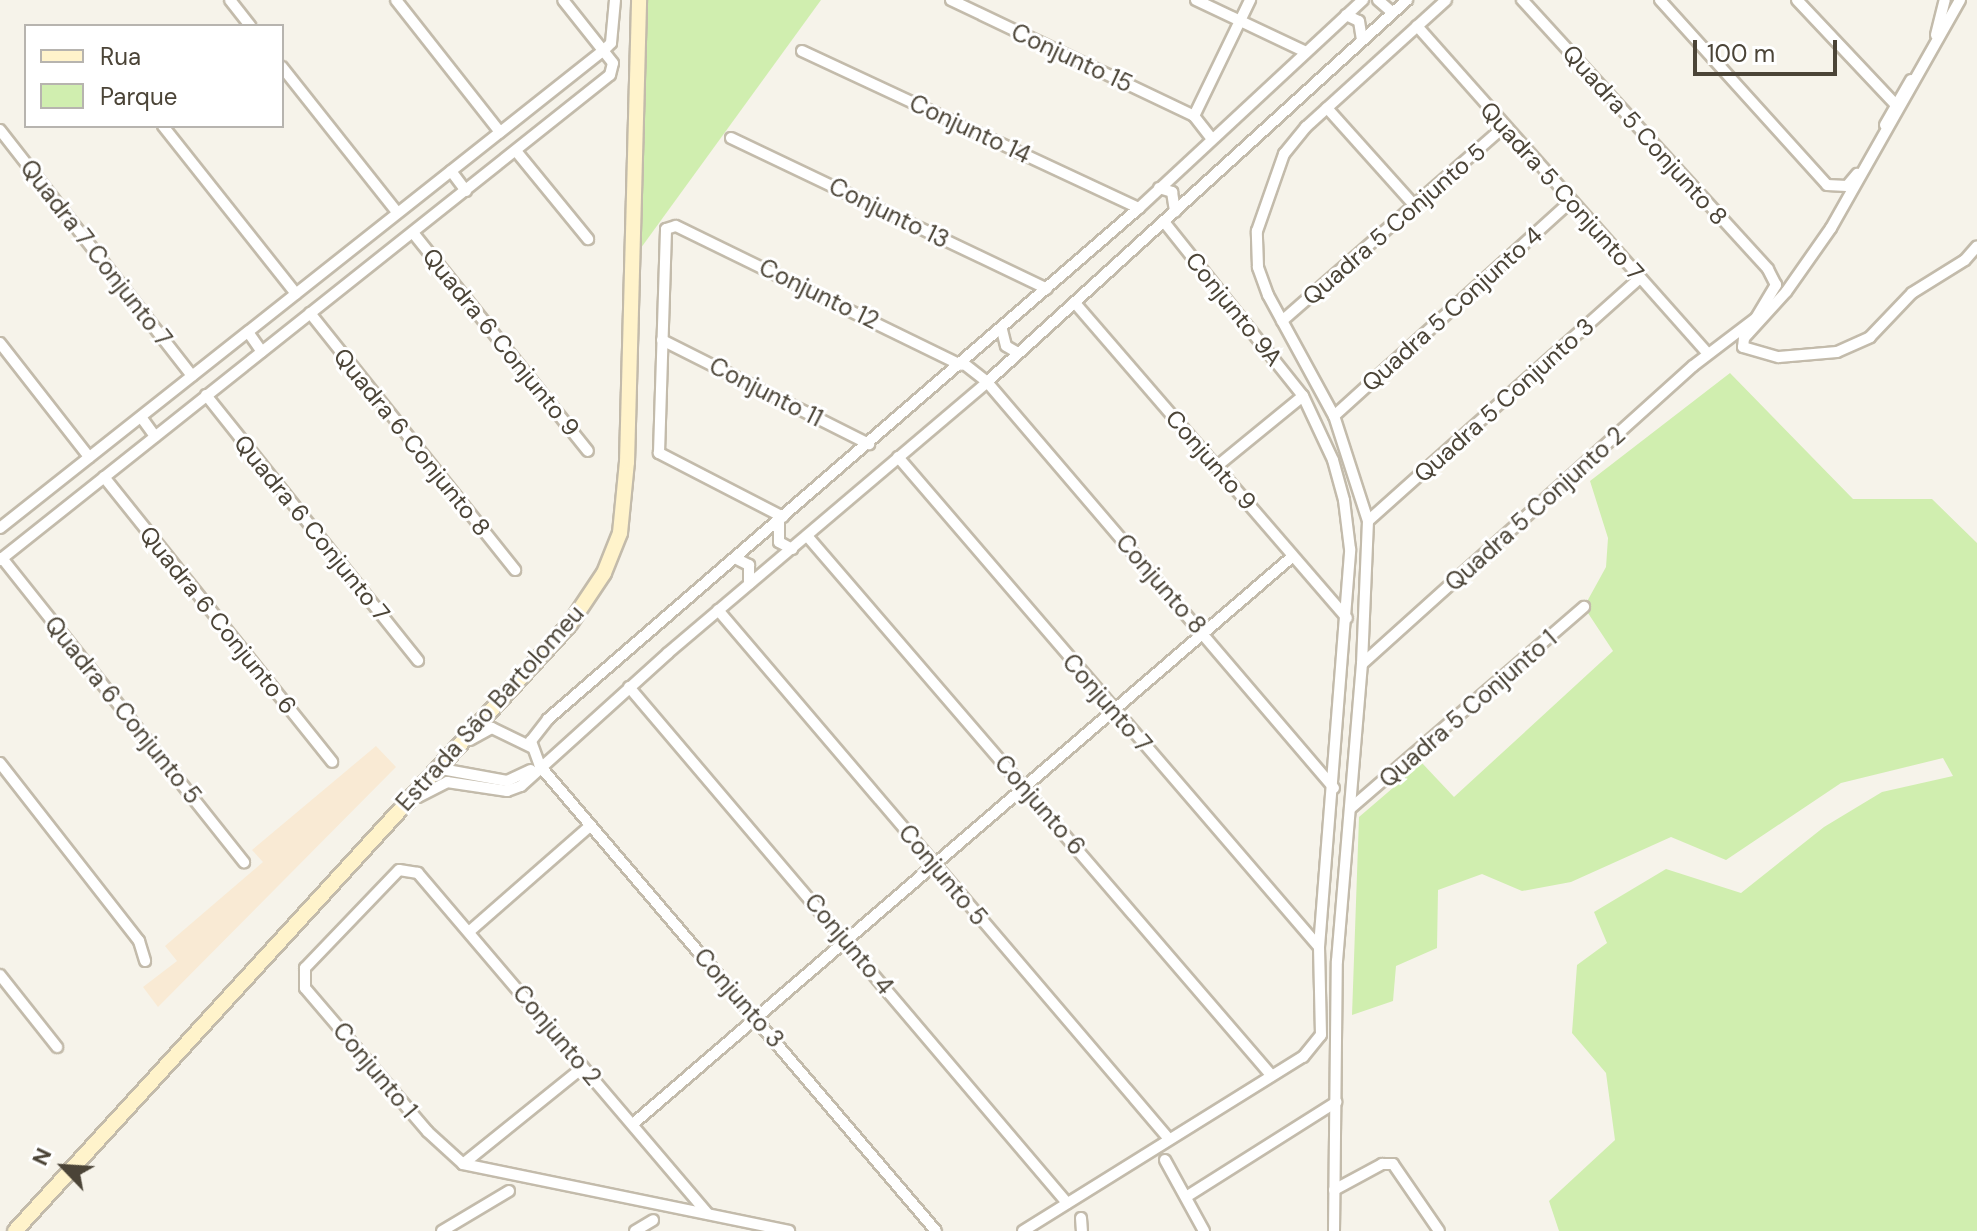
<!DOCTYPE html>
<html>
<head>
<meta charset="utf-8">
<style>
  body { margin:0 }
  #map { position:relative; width:1977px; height:1231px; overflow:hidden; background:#f6f3ea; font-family:"DM Sans",sans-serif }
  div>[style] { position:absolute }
  .commercial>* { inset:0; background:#f9ead4 }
  .green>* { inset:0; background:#d0eeaf }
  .roads { filter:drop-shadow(2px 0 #c3bbab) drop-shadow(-2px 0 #c3bbab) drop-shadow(0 2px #c3bbab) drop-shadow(0 -2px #c3bbab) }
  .street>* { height:10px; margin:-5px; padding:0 5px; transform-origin:5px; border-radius:5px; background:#fff }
  .secondary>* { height:14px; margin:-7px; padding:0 7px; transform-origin:7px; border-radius:7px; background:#fff3cb }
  span { translate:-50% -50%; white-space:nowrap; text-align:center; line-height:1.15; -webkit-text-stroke:6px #fff; paint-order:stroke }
  .street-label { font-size:24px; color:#4b4437 }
  .legend { position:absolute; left:24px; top:24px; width:260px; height:104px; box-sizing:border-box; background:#fff; border:2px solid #b7b4af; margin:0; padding:10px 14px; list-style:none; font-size:24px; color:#4b4437 }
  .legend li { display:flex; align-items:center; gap:16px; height:40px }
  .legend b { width:40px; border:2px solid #b7b4af }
  .north { position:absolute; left:24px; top:1127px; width:80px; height:80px; -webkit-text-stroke:6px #fff; paint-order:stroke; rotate:295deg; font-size:22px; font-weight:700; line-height:32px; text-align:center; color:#4b4437 }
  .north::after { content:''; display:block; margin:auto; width:28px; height:36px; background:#4b4437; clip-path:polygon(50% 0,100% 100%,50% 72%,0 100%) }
  .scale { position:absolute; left:1693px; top:40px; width:144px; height:36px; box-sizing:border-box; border:4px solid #4b4437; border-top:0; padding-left:10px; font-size:24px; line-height:28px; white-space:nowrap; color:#4b4437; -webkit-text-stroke:6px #fff; paint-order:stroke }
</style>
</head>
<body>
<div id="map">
  <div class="commercial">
    <div style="clip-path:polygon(376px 746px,396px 767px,158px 1007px,143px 987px,177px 961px,165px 946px,263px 862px,252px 850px)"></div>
  </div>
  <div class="green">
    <div style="clip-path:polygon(637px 0,821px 0,630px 263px)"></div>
    <div style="clip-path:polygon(1730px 373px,1853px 499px,1932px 499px,1977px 543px,1977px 1231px,1559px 1231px,1549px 1201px,1615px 1140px,1606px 1073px,1572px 1033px,1577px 965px,1607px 943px,1594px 912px,1666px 869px,1741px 893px,1824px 827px,1882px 792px,1953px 776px,1943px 758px,1841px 783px,1726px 860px,1671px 837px,1571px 882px,1522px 891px,1482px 874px,1438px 890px,1437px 948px,1396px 966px,1393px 1001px,1352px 1015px,1359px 817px,1422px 763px,1454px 797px,1613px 651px,1584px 607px,1606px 567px,1608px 538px,1590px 481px)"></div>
  </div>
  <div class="roads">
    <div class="street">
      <div style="left:230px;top:0;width:33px;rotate:52deg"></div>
      <div style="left:396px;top:0;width:168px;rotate:51.8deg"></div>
      <div style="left:951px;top:0;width:269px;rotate:25.5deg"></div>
      <div style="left:1194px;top:116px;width:29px;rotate:52deg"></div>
      <div style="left:1196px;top:0;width:119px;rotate:25.3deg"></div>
      <div style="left:1378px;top:0;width:18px;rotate:41deg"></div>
      <div style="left:1660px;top:0;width:249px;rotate:47.9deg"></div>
      <div style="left:1827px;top:185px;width:20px;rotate:3deg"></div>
      <div style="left:1847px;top:186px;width:16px;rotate:-50deg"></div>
      <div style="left:1797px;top:0;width:144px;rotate:46.7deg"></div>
      <div style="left:1960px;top:0;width:262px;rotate:119.5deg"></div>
      <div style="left:1831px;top:228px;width:78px;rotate:125.1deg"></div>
      <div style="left:1786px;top:292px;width:62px;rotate:132.4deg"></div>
      <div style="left:1744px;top:338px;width:9px;rotate:96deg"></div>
      <div style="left:1743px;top:347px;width:37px;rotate:16deg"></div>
      <div style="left:1779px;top:357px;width:58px;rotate:-4.9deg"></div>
      <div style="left:1837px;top:352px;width:36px;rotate:-24deg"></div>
      <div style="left:1870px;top:337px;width:61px;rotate:-46.3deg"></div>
      <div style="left:1912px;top:293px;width:62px;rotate:-31.9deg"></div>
      <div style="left:1965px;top:260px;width:18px;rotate:-49deg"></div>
      <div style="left:1346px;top:15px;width:14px;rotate:25deg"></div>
      <div style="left:1359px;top:21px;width:19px;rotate:81deg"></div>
      <div style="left:1417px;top:26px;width:438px;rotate:48.4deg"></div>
      <div style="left:1936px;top:35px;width:36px;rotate:-76deg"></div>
      <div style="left:802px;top:51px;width:372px;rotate:25deg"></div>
      <div style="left:282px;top:67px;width:185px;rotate:51.6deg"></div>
      <div style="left:1327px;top:108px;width:132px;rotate:48.1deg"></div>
      <div style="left:1194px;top:116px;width:129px;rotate:-64.2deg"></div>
      <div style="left:1885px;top:125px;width:52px;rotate:-60deg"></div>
      <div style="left:163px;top:126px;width:214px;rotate:51.6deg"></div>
      <div style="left:0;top:130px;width:312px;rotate:52deg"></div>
      <div style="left:731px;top:138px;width:350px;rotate:25.5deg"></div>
      <div style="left:516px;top:151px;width:114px;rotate:50.7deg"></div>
      <div style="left:451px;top:171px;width:25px;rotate:53deg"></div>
      <div style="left:1159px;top:188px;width:14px;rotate:17deg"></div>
      <div style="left:1172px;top:192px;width:20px;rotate:81deg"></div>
      <div style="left:414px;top:234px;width:278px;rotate:51.3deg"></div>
      <div style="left:1075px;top:303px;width:416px;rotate:49.2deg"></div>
      <div style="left:310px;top:313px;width:329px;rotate:51.4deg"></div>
      <div style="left:1282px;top:321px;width:296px;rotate:-41.2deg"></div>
      <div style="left:1002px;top:330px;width:16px;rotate:76deg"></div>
      <div style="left:1006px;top:346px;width:14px;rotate:30deg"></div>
      <div style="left:248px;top:332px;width:24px;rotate:55deg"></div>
      <div style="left:662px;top:340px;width:232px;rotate:26.7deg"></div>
      <div style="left:0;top:343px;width:145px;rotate:52deg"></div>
      <div style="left:963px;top:363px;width:31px;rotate:38deg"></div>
      <div style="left:987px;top:382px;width:534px;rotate:49.48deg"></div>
      <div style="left:206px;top:395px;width:340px;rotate:51.4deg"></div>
      <div style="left:1334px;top:416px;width:319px;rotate:-42.2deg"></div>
      <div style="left:141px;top:417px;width:24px;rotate:54deg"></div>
      <div style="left:898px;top:457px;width:646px;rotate:49.33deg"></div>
      <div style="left:1216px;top:467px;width:112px;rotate:-39.2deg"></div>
      <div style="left:104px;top:477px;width:365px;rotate:51.3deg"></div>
      <div style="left:783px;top:517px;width:140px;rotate:-152.7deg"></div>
      <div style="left:659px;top:453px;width:224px;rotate:-88.2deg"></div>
      <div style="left:666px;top:229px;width:10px;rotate:-17deg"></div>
      <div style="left:676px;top:226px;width:317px;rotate:26deg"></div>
      <div style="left:779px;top:521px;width:21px;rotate:90deg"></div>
      <div style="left:779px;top:542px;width:15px;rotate:28deg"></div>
      <div style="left:1368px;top:521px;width:365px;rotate:-41.8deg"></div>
      <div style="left:0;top:528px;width:770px;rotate:-38.36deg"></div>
      <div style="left:604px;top:50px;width:10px;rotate:-45deg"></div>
      <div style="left:611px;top:43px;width:43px;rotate:-84.7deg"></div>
      <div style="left:808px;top:537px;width:710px;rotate:49.28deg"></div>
      <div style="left:2px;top:558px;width:389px;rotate:51.5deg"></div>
      <div style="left:735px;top:558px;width:16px;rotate:27deg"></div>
      <div style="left:749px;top:565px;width:19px;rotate:90deg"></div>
      <div style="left:0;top:560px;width:779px;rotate:-38.49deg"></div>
      <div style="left:610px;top:75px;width:12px;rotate:-76deg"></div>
      <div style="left:613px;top:63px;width:80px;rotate:-128.4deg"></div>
      <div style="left:718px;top:610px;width:695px;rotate:49.55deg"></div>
      <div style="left:1362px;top:664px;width:445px;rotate:-42deg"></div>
      <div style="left:1693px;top:366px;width:79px;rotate:-37.3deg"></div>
      <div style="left:1756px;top:318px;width:39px;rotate:-59deg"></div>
      <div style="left:1776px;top:285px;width:18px;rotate:-117deg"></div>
      <div style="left:1768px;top:269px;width:365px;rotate:-132.4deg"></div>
      <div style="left:629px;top:687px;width:677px;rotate:49.67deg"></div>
      <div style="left:470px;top:740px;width:25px;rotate:-29deg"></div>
      <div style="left:492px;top:728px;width:43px;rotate:26deg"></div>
      <div style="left:0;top:763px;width:226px;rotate:52deg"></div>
      <div style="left:139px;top:941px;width:21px;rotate:73deg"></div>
      <div style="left:436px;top:768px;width:72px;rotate:10.4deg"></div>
      <div style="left:507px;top:781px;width:26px;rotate:-25deg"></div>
      <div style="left:418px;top:797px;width:33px;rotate:-27deg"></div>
      <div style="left:447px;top:782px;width:61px;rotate:8.5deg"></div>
      <div style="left:507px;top:791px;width:15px;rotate:-20deg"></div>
      <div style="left:521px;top:786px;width:198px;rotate:-42.1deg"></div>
      <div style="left:668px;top:653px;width:419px;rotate:-40.3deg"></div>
      <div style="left:987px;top:382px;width:568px;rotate:-42.29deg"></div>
      <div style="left:1351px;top:808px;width:308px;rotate:-40.8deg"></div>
      <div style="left:470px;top:931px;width:159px;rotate:-41.2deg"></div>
      <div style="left:0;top:975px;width:92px;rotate:51.6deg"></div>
      <div style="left:634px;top:1123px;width:869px;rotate:-40.71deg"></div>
      <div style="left:1165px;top:1160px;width:81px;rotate:61.2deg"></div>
      <div style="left:463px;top:1164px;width:154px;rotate:-38.9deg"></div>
      <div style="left:1334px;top:1190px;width:55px;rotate:-28.4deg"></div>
      <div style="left:1382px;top:1164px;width:11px"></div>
      <div style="left:1393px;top:1164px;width:81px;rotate:55.5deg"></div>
      <div style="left:1186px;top:1197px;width:178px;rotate:-32.3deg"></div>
      <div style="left:708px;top:1214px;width:448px;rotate:-130.4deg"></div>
      <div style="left:418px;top:873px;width:19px;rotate:-171deg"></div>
      <div style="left:399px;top:870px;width:136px;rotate:133.8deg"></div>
      <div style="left:305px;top:968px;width:20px;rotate:90deg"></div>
      <div style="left:305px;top:988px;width:189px;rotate:49.5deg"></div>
      <div style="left:428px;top:1132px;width:47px;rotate:42.4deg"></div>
      <div style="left:463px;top:1164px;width:333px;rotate:11.6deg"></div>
      <div style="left:1081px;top:1218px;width:13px;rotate:86deg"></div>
      <div style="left:442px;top:1231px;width:78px;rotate:-30.8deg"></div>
      <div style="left:635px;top:1231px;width:21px;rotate:-31deg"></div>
      <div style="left:936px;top:1231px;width:611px;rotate:-130.42deg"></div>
      <div style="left:540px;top:766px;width:27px;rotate:-110deg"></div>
      <div style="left:531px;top:741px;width:28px;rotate:-52deg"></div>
      <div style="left:548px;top:719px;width:781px;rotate:-40.85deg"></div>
      <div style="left:1139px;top:208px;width:306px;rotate:-42.9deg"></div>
      <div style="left:1023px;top:1231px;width:330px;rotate:-31.9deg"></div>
      <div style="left:1303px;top:1057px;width:28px;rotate:-51deg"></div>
      <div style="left:1321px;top:1035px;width:88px;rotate:-91.3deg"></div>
      <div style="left:1319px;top:947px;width:399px;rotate:-85.5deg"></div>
      <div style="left:1350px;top:549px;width:49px;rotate:-97deg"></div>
      <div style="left:1344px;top:500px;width:41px;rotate:-105.4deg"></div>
      <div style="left:1333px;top:460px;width:71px;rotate:-115.1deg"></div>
      <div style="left:1303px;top:396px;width:223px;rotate:-128.6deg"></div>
      <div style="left:1334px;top:1231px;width:270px;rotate:-89.4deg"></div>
      <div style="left:1337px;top:961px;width:298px;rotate:-85.2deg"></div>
      <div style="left:1362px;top:664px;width:143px;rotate:-87.6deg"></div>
      <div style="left:1368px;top:521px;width:110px;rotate:-107.9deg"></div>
      <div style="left:1334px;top:416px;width:138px;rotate:-118.6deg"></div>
      <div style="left:1268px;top:295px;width:30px;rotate:-110deg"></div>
      <div style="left:1258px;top:267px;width:36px;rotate:-92deg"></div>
      <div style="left:1257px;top:231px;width:82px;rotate:-70.7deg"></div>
      <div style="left:1284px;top:154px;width:35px;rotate:-51deg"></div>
      <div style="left:1306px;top:127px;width:189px;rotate:-42.2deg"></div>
    </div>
    <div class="secondary">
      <div style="left:15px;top:1231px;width:822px;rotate:-47.56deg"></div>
      <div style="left:570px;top:624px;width:61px;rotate:-56.3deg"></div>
      <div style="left:604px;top:573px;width:43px;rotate:-68.2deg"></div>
      <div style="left:620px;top:533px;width:71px;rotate:-84.4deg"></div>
      <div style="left:627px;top:462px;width:462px;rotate:-88.5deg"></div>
    </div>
  </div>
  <div class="street-label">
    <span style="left:1072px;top:58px;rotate:25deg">Conjunto 15</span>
    <span style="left:970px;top:129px;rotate:25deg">Conjunto 14</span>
    <span style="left:1645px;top:135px;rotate:48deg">Quadra 5 Conjunto 8</span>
    <span style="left:1562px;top:191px;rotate:48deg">Quadra 5 Conjunto 7</span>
    <span style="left:889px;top:213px;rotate:26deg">Conjunto 13</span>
    <span style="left:1394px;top:224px;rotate:-41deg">Quadra 5 Conjunto 5</span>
    <span style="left:96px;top:253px;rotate:52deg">Quadra 7 Conjunto 7</span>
    <span style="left:819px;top:294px;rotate:26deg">Conjunto 12</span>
    <span style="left:1234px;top:309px;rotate:51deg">Conjunto 9A</span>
    <span style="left:1452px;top:309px;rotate:-42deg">Quadra 5 Conjunto 4</span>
    <span style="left:501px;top:342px;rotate:51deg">Quadra 6 Conjunto 9</span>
    <span style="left:766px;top:392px;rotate:27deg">Conjunto 11</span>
    <span style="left:1504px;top:400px;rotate:-42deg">Quadra 5 Conjunto 3</span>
    <span style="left:412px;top:442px;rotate:51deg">Quadra 6 Conjunto 8</span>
    <span style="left:1211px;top:460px;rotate:49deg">Conjunto 9</span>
    <span style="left:1535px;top:509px;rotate:-42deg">Quadra 5 Conjunto 2</span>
    <span style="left:312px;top:528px;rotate:51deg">Quadra 6 Conjunto 7</span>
    <span style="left:1161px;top:584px;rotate:49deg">Conjunto 8</span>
    <span style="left:218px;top:620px;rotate:51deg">Quadra 6 Conjunto 6</span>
    <span style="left:1107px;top:703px;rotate:49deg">Conjunto 7</span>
    <span style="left:490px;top:708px;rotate:-48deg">Estrada São Bartolomeu</span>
    <span style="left:1468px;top:709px;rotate:-41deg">Quadra 5 Conjunto 1</span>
    <span style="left:123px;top:710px;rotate:51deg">Quadra 6 Conjunto 5</span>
    <span style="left:1040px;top:805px;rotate:49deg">Conjunto 6</span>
    <span style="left:943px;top:875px;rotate:50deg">Conjunto 5</span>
    <span style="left:849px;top:944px;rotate:50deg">Conjunto 4</span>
    <span style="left:739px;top:998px;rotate:49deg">Conjunto 3</span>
    <span style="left:557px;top:1035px;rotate:50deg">Conjunto 2</span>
    <span style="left:375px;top:1070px;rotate:50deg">Conjunto 1</span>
  </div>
  <ul class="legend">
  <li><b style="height:10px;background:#fff3cb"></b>Rua</li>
  <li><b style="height:22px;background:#d0eeaf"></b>Parque</li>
  </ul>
  <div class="north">N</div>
  <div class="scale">100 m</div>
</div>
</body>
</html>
